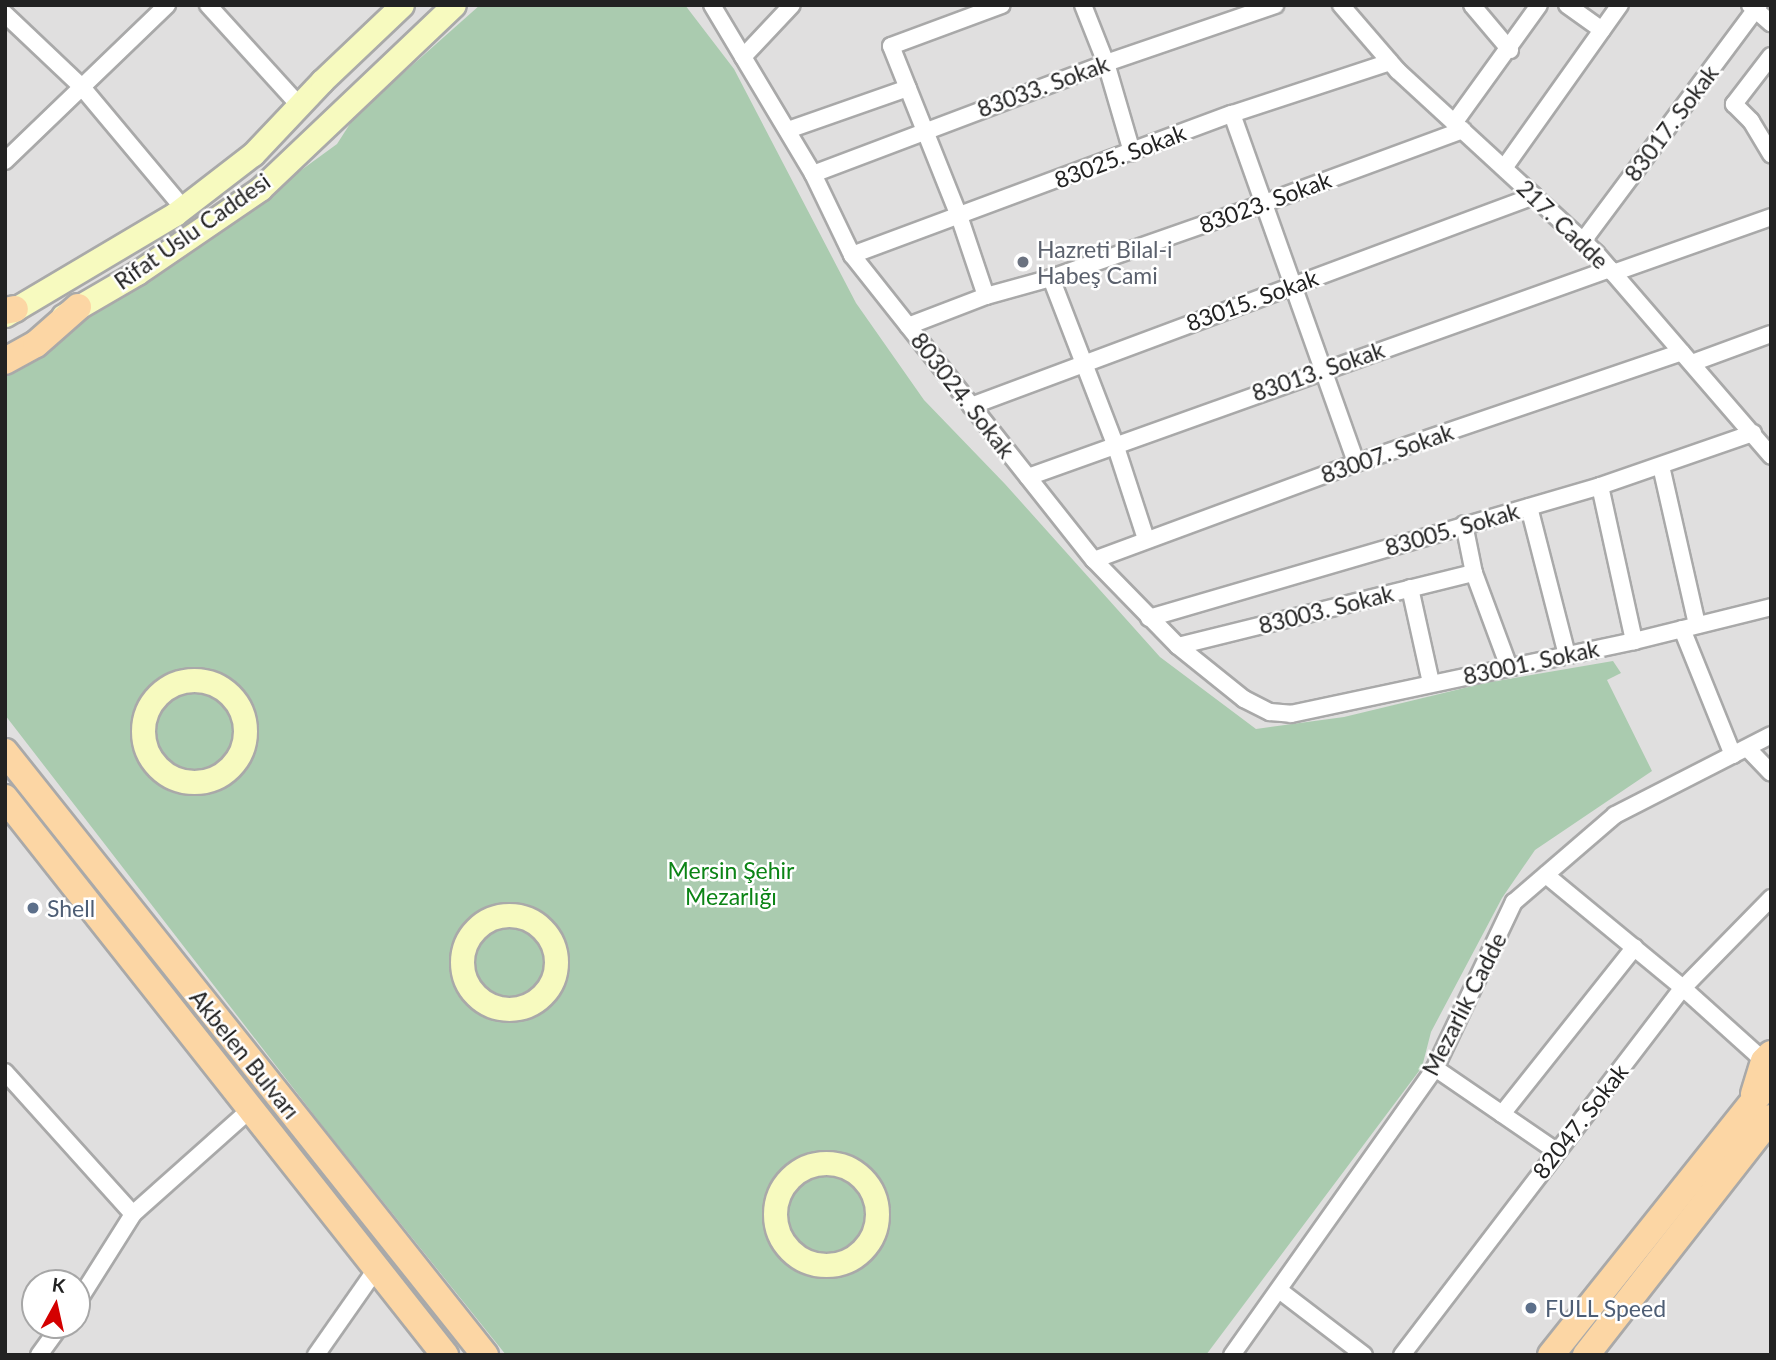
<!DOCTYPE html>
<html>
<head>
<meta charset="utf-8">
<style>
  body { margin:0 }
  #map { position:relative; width:1776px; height:1360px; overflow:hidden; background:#f2efe9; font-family:Lato,sans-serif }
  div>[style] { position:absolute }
  .residential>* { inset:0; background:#e0dfdf }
  .cemetery>* { inset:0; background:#aacbaf }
  .roads { filter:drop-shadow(2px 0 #a9a9a9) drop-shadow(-2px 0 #a9a9a9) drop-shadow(0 2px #a9a9a9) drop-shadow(0 -2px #a9a9a9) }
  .street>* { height:16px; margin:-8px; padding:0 8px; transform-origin:8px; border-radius:8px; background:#fff }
  .secondary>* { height:23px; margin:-11.5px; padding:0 11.5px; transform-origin:11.5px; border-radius:11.5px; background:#f7fabf }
  .secondary>.ring { margin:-11.5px; padding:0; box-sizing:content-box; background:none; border:23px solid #f7fabf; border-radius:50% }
  .primary>* { height:26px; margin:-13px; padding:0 13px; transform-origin:13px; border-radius:13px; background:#fcd6a4 }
  .dots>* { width:19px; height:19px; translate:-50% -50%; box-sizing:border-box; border:4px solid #fff; border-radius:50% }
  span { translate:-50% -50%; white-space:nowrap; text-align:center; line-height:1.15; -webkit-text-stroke:5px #fff; paint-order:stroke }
  .street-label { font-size:23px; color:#222 }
  .worship-label { font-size:23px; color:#5b616d }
  .left { translate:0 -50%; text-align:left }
  .park-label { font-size:23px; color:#0c8416 }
  .service-label { font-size:23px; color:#4e5e75 }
  .frame { position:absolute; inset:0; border:7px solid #222; pointer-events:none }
  .north { position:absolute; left:21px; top:1269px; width:70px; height:70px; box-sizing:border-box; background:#fff; border:2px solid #a7a7a7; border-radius:50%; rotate:8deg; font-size:19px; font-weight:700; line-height:28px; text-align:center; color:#222 }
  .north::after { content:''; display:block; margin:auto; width:24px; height:32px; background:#d40000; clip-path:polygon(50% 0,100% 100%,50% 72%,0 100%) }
</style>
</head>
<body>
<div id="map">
  <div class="residential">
    <div style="clip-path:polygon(evenodd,5px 5px,1771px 5px,1771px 1355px,5px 1355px,5px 5px,35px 1283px,77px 1283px,77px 1325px,35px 1325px,35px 1283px)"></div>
  </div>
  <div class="cemetery">
    <div style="clip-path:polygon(480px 5px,685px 5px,734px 69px,856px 303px,924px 400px,1005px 484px,1160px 657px,1256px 729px,1344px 717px,1485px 683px,1613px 661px,1621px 673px,1607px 680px,1652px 771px,1535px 850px,1502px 898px,1431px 1032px,1422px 1067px,1206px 1355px,506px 1355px,324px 1128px,5px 715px,5px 367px,157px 275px,337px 144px,355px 116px)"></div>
  </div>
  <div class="roads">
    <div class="street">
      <div style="left:208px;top:5px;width:135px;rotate:47.7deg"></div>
      <div style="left:712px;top:5px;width:197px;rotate:59.1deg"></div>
      <div style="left:813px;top:174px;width:90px;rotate:64.3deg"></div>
      <div style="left:852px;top:255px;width:389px;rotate:51.6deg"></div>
      <div style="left:1094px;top:560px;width:120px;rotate:45.7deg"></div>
      <div style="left:1178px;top:646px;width:85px;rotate:38.8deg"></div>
      <div style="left:1244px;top:699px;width:29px;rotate:27deg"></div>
      <div style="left:1270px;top:712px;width:21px;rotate:5deg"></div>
      <div style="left:1291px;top:714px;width:351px;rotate:-12deg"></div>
      <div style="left:1634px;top:641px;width:141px;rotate:-13.9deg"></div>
      <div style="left:1083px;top:5px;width:62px;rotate:68.4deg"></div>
      <div style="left:1106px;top:63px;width:93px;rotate:73.7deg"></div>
      <div style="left:1341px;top:5px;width:87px;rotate:49.2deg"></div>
      <div style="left:1398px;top:71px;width:269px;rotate:42.6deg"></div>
      <div style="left:1596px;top:253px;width:268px;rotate:49.2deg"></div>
      <div style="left:1472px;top:5px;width:59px;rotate:49.8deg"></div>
      <div style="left:1567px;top:5px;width:43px;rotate:35.5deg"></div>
      <div style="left:1750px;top:5px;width:28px;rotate:41deg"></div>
      <div style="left:5px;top:14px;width:105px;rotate:43.5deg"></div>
      <div style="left:81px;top:86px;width:159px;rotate:50.1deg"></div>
      <div style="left:1771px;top:56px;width:61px;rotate:127.6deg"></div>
      <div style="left:1734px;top:104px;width:24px;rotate:45deg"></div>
      <div style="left:1751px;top:121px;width:39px;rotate:59deg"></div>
      <div style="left:743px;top:57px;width:71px;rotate:-46.7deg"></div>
      <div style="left:1232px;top:114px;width:370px;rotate:70.4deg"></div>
      <div style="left:1454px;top:123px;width:145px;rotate:-54.2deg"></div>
      <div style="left:788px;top:130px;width:127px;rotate:-19.3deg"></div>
      <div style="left:5px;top:161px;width:225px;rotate:-43.9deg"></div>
      <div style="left:1504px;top:168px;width:200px;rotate:-54.6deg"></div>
      <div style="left:813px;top:174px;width:313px;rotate:-20.7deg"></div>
      <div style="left:1106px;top:63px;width:179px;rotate:-18.9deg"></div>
      <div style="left:1583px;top:241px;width:294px;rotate:-53.3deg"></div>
      <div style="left:852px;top:255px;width:405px;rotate:-20.4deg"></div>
      <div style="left:1232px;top:114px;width:166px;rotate:-18.2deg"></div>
      <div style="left:1613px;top:273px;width:168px;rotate:-19.5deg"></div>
      <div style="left:1051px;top:278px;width:178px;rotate:68.9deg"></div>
      <div style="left:1115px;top:444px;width:100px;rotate:71.9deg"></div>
      <div style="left:986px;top:296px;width:84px;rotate:-108.6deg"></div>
      <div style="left:959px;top:216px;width:183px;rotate:-111.8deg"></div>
      <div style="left:891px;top:46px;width:118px;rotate:-20.3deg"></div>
      <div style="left:908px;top:326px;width:84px;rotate:-21deg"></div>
      <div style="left:986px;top:296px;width:67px;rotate:-15.5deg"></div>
      <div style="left:1051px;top:278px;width:224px;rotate:-19.3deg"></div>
      <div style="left:1262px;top:204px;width:214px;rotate:-20.2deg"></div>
      <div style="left:1692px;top:363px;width:84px;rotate:-20.2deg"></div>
      <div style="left:971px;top:406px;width:601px;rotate:-20.46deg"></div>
      <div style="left:1661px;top:466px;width:163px;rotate:77.2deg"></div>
      <div style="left:1028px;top:477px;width:618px;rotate:-19.67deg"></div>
      <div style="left:1600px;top:486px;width:159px;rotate:77.6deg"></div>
      <div style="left:1529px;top:507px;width:153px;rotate:75.6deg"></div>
      <div style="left:1464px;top:524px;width:50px;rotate:78.5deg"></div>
      <div style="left:1474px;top:573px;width:100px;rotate:69.6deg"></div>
      <div style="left:1094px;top:560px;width:279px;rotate:-20.3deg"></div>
      <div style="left:1356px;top:463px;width:344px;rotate:-18.8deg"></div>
      <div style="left:1410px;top:588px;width:97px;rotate:77.5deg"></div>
      <div style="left:1149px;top:618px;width:470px;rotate:-16.3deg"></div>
      <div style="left:1600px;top:486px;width:162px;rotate:-19.1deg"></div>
      <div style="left:1682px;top:629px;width:136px;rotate:68deg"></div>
      <div style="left:1178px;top:646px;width:305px;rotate:-13.9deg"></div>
      <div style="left:1750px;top:751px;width:30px;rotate:46deg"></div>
      <div style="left:1546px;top:875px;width:178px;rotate:39.5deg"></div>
      <div style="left:1683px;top:988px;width:109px;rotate:42deg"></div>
      <div style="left:1435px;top:1068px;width:147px;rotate:34.4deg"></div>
      <div style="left:5px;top:1072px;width:191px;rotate:48deg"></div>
      <div style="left:1502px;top:1114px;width:213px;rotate:-51.5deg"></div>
      <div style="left:1279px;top:1290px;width:107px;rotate:37.4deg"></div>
      <div style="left:77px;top:1303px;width:105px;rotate:-57.8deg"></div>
      <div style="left:133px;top:1214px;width:158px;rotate:-41.7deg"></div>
      <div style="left:39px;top:1355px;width:37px;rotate:-54deg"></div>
      <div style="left:316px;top:1355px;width:106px;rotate:-55deg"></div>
      <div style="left:1232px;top:1355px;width:352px;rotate:-54.7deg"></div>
      <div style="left:1435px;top:1068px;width:184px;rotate:-64.6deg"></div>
      <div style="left:1514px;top:902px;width:133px;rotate:-40.7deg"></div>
      <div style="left:1615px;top:815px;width:175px;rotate:-27.1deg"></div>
      <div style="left:1402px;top:1355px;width:462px;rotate:-52.6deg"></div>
      <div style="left:1683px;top:988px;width:126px;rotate:-45.6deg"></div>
    </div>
    <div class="secondary">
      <div style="left:5px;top:315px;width:198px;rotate:-30.7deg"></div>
      <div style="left:175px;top:214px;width:98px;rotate:-37.6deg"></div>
      <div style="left:253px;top:154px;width:100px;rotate:-46.6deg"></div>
      <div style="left:322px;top:81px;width:110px;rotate:-43.5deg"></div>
      <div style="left:63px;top:316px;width:86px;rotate:-30.2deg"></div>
      <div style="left:137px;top:273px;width:149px;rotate:-34.3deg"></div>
      <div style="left:260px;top:189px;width:267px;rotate:-43.5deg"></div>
      <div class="ring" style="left:143px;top:680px;width:79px;height:79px"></div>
      <div class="ring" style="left:462px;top:915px;width:71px;height:71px"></div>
      <div class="ring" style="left:775px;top:1163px;width:79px;height:79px"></div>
    </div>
    <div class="primary">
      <div style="left:5px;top:311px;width:10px;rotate:-11deg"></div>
      <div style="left:5px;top:361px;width:35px;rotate:-29deg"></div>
      <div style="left:36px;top:344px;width:56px;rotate:-41.4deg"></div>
      <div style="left:5px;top:752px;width:771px;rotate:51.48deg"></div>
      <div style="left:5px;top:798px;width:710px;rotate:51.69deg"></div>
      <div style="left:1754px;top:1094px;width:34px;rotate:-73deg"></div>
      <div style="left:1764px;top:1061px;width:10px;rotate:-45deg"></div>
      <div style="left:1551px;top:1355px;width:353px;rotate:-51.4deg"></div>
      <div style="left:1586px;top:1355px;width:301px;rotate:-52deg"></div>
    </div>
  </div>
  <div class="dots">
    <div style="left:1023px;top:262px;background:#6b7280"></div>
    <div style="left:33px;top:908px;background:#5c6f8a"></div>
    <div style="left:1531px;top:1308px;background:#5c6f8a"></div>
  </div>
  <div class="street-label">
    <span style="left:1043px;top:86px;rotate:-20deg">83033. Sokak</span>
    <span style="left:1671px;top:123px;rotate:-53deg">83017. Sokak</span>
    <span style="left:1120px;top:156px;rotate:-21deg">83025. Sokak</span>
    <span style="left:1265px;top:202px;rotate:-20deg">83023. Sokak</span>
    <span style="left:1563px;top:224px;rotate:44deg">217. Cadde</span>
    <span style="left:192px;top:231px;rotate:-35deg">Rifat Uslu Caddesi</span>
    <span style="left:1252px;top:300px;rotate:-20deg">83015. Sokak</span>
    <span style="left:1318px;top:371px;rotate:-19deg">83013. Sokak</span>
    <span style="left:963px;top:395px;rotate:52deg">803024. Sokak</span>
    <span style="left:1387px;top:453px;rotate:-19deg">83007. Sokak</span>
    <span style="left:1452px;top:529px;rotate:-16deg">83005. Sokak</span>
    <span style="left:1326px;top:609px;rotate:-14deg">83003. Sokak</span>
    <span style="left:1531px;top:662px;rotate:-12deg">83001. Sokak</span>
    <span style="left:1464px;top:1004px;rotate:-63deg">Mezarlık Cadde</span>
    <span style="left:245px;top:1054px;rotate:51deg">Akbelen Bulvarı</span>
    <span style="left:1580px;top:1121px;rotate:-52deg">82047. Sokak</span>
  </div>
  <div class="worship-label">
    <span class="left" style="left:1037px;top:262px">Hazreti Bilal-i<br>Habeş Cami</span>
  </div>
  <div class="park-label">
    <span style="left:731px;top:883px">Mersin Şehir<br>Mezarlığı</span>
  </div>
  <div class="service-label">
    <span class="left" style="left:47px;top:908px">Shell</span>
    <span class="left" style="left:1545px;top:1308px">FULL Speed</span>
  </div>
  <div class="frame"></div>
  <div class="north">K</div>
</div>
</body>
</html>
